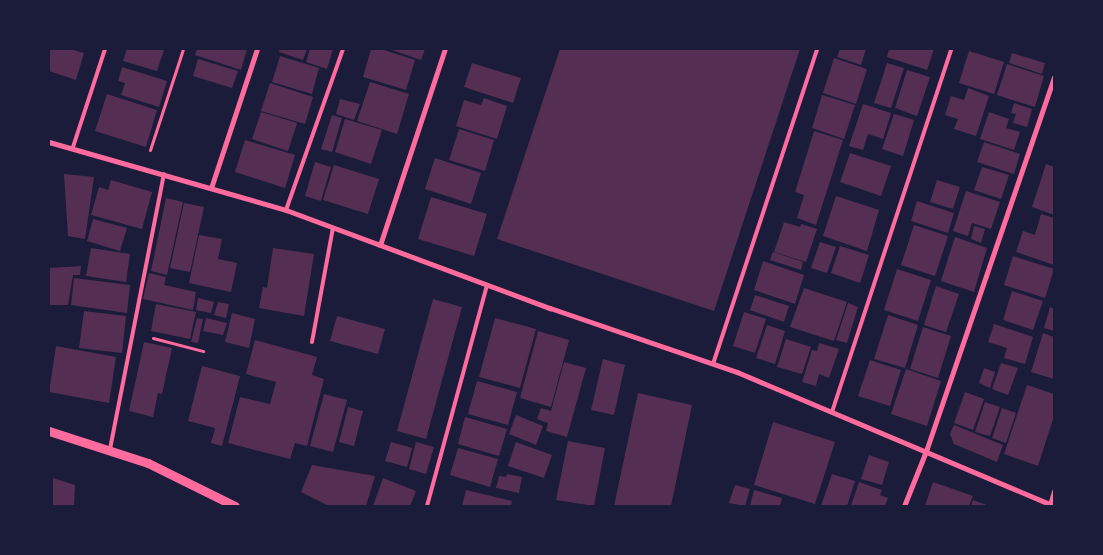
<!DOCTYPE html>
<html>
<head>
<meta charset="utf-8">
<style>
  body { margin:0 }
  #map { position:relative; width:1103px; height:555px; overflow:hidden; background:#1b1b3a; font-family:"Work Sans",sans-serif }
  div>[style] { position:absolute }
  .building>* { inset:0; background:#542f53 }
  .path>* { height:3px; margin:-1.5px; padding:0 1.5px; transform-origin:1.5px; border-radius:1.5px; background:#ff6b9d }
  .service>* { height:4px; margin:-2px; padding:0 2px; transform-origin:2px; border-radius:2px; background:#ff6b9d }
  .minor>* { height:5px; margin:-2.5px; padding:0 2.5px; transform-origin:2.5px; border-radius:2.5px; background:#ff6b9d }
  .tertiary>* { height:9px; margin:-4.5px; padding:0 4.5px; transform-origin:4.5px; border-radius:4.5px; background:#ff6b9d }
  span { translate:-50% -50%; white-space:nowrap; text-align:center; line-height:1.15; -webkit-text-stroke:4px #1b1b3a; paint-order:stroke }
  .frame { position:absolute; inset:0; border:50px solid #1b1b3a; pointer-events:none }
</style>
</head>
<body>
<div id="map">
  <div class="building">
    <div style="clip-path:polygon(49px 49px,70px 49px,84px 53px,76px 80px,49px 71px)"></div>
    <div style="clip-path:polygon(127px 49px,164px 50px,157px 71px,123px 61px)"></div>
    <div style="clip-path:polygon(197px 49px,247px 49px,241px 70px,195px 55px)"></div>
    <div style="clip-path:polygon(280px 49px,307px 49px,303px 60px,279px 52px)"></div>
    <div style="clip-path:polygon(310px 49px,333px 49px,327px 69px,306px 62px)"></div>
    <div style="clip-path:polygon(371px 49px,381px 49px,415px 60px,406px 90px,363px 77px)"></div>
    <div style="clip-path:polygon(389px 49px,425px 49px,421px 60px)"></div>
    <div style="clip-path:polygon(560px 49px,800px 49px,714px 311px,497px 239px)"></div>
    <div style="clip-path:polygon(840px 49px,866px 49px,861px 65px,837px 57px)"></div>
    <div style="clip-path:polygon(889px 49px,934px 49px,927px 70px,887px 57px)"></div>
    <div style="clip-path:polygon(969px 51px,1004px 62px,994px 94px,959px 83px)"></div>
    <div style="clip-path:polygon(1012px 53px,1045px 63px,1042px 74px,1009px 63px)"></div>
    <div style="clip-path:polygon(280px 56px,319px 68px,312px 94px,272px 82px)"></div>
    <div style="clip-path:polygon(834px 58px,867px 69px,856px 104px,823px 93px)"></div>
    <div style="clip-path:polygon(198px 59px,238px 71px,232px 88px,193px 76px)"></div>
    <div style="clip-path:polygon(472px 63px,521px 78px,513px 103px,464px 87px)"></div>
    <div style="clip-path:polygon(887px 63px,904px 68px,891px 108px,874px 103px)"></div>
    <div style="clip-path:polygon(1007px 64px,1044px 76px,1035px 107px,997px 95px)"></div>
    <div style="clip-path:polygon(122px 67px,167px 81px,159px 107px,121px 95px,125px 83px,118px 81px)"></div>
    <div style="clip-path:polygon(907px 70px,930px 77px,917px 116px,895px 108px)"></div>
    <div style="clip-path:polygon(370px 82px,409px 94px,397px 134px,357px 121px)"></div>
    <div style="clip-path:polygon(270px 83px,313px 97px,305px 124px,261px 111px)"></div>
    <div style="clip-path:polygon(968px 88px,989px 96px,976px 136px,954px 129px,958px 119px,945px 115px,951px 96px,964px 100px)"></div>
    <div style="clip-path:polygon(107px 94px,157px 110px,146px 147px,95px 131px)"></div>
    <div style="clip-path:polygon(822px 95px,855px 105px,844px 139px,812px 128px)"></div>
    <div style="clip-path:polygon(484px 98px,507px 106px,497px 139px,456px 126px,464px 100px,481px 105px)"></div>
    <div style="clip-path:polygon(340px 99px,360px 104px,354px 120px,336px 114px)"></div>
    <div style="clip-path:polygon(1014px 103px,1032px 109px,1027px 127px,1013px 123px,1016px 114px,1011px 113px)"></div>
    <div style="clip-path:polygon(863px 104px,891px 113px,883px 139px,868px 134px,863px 150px,849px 146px)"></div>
    <div style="clip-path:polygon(261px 112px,297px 123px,288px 151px,252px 139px)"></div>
    <div style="clip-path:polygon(989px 112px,1009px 119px,1006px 128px,1020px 132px,1014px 150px,980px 139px)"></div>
    <div style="clip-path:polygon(894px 114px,914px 120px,903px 156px,882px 149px)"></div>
    <div style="clip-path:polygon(332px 115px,342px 118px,332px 152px,321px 149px)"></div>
    <div style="clip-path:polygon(345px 119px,382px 130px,371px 164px,335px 152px)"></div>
    <div style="clip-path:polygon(459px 129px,494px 140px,485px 171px,449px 160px)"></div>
    <div style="clip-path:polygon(814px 131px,843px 140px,816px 225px,797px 218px,804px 195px,795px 192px)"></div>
    <div style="clip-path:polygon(245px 140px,295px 155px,285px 188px,235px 172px)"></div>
    <div style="clip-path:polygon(984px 142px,1020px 154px,1014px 174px,977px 162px)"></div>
    <div style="clip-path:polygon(850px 153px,891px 166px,881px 196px,840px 182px)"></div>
    <div style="clip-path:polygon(435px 158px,481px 173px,471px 204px,425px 189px)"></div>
    <div style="clip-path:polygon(315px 162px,331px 167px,321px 201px,305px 196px)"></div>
    <div style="clip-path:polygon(1046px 164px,1054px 167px,1054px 215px,1032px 207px)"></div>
    <div style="clip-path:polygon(334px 165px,379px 179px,368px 214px,323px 200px)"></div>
    <div style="clip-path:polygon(982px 167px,1009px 175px,1001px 199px,974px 190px)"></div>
    <div style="clip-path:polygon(64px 174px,94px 177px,85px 239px,68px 236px)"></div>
    <div style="clip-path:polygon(111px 180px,152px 192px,142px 229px,91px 215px,99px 187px,108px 190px)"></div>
    <div style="clip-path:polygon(937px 180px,960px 187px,953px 209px,930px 202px)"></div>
    <div style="clip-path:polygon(966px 191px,1000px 202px,991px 229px,972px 223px,968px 236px,953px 231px)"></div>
    <div style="clip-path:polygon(836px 196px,879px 210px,867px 251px,823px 236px)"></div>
    <div style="clip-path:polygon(431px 197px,487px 214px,474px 256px,418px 239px)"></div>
    <div style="clip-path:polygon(166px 198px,183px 202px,167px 275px,151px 271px)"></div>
    <div style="clip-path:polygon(917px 201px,954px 213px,948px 233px,911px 221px)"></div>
    <div style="clip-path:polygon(184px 203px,204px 207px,190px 272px,170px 268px)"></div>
    <div style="clip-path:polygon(1041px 214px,1054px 218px,1054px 265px,1016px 252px,1023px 231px,1035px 235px)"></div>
    <div style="clip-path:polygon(93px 219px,127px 228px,120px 251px,87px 241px)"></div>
    <div style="clip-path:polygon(784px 222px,800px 227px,801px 224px,817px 229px,806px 262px,774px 252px)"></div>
    <div style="clip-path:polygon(914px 225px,948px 236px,935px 276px,901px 265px)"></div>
    <div style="clip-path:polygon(974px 226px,985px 229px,981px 243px,971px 239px)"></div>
    <div style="clip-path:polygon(199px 235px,222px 239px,218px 259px,237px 263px,231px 292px,189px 283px)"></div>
    <div style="clip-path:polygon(955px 237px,987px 248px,974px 292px,941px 281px)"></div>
    <div style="clip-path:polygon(820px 242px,836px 247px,827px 273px,811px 268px)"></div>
    <div style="clip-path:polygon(840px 246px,869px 255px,860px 283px,831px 273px)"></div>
    <div style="clip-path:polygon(91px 248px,130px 254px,126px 282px,86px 276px)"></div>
    <div style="clip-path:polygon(273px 248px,314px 254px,304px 316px,259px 308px,263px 287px,267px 288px)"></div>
    <div style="clip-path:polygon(773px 252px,803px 262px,801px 270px,770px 260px)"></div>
    <div style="clip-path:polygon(1013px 256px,1054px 269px,1045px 298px,1004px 285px)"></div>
    <div style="clip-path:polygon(763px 261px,804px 275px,795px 304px,754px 290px)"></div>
    <div style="clip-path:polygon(81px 266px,80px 275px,73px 275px,68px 305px,49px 305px,49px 268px)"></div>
    <div style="clip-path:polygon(897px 269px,931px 280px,918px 321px,884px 310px)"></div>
    <div style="clip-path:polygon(149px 273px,166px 277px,164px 285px,196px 292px,193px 310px,143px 299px)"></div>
    <div style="clip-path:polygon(74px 278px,130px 285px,127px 313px,71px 305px)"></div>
    <div style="clip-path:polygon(936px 286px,959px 294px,946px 332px,924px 325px)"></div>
    <div style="clip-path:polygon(804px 288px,847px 302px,834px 341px,790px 327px)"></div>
    <div style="clip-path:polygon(1012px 291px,1043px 301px,1033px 330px,1003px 320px)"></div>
    <div style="clip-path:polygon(755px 295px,789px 306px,784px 322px,750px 310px)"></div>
    <div style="clip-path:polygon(198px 298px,214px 302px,211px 313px,196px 310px)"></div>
    <div style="clip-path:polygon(433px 299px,462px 307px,426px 439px,397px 431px)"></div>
    <div style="clip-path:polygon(218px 302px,229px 304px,226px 318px,214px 315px)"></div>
    <div style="clip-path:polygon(848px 303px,858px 307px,847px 343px,836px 340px)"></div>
    <div style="clip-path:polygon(156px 304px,196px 312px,190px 339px,151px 331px)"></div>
    <div style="clip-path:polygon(1050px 307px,1054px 309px,1054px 331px,1044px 328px)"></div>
    <div style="clip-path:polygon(84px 311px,126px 316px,122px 353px,79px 348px)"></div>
    <div style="clip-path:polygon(744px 312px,766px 319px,755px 353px,733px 346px)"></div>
    <div style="clip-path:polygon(232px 313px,255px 319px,249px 348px,225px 342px)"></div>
    <div style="clip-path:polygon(888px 315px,918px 325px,905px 368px,874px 359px)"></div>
    <div style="clip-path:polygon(337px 316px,385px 329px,378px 354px,330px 341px)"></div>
    <div style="clip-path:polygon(197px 318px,203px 319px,198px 343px,191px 342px)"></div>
    <div style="clip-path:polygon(206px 318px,227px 323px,223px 335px,203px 331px)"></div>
    <div style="clip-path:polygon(495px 318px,536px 329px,520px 388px,479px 377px)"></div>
    <div style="clip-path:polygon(994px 324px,1033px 337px,1025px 364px,1004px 358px,1007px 348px,988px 342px)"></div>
    <div style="clip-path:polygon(767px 325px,785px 331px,775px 364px,756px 358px)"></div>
    <div style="clip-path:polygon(923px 327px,951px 336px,938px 378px,910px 369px)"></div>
    <div style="clip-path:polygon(538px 331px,569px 340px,551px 407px,520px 398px)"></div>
    <div style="clip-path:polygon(1043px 333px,1054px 337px,1054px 379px,1031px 372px)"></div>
    <div style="clip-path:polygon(786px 339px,811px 347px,802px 374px,777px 367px)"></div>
    <div style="clip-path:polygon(255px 340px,317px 357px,312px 375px,324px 379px,307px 446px,295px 443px,290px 459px,228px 443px,240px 397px,270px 404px,276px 382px,246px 374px)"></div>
    <div style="clip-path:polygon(144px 342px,172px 348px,162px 394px,158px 393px,153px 417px,129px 411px)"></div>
    <div style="clip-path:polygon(819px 343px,839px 349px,829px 378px,819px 374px,816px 386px,802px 382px,812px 350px,817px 351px)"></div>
    <div style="clip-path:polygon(56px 346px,116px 357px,109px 403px,49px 392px)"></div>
    <div style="clip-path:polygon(603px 359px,625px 365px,614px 415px,591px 410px)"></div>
    <div style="clip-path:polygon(870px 360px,901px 370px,890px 406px,858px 396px)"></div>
    <div style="clip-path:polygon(564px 362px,586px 368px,567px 437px,546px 431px,548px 423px,537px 419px,541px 408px,551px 411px)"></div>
    <div style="clip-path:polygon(1001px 363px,1018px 368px,1008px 395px,992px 389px)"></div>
    <div style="clip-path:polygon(202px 366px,240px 376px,222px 446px,211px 443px,215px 428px,188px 421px)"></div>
    <div style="clip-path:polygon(984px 368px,995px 372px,990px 388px,979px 383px)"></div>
    <div style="clip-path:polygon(906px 369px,941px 381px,927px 426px,891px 414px)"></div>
    <div style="clip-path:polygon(477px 381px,517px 392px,508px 425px,468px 414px)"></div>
    <div style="clip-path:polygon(1027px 385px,1054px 394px,1054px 416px,1038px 466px,1004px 454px)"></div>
    <div style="clip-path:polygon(965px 392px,984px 399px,973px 430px,954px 423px)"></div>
    <div style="clip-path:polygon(638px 393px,692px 405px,671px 506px,614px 506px)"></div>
    <div style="clip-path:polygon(324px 394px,347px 400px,333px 452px,310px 446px)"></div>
    <div style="clip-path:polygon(985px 402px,1000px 407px,990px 436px,975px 432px)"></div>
    <div style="clip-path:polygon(348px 407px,363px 411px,354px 446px,339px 442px)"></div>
    <div style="clip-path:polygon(1002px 408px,1016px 413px,1006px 443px,992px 438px)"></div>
    <div style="clip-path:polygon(516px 415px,543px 426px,536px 445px,509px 434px)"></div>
    <div style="clip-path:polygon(465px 417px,507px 429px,499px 456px,458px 444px)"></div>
    <div style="clip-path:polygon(773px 422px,835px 442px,815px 504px,754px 485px)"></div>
    <div style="clip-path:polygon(954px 425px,1003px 445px,997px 462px,954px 444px,950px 434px)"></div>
    <div style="clip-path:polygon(568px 441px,605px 448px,594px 506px,556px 500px)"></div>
    <div style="clip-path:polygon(391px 442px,412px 448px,407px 467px,385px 461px)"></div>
    <div style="clip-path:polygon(416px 442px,434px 447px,426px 474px,409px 469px)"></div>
    <div style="clip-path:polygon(516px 442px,552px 455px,544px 478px,508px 466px)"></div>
    <div style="clip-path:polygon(458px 448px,498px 459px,490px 487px,450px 475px)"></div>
    <div style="clip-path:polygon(869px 455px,889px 462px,882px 485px,861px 479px)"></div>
    <div style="clip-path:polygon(312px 465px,375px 476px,366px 506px,329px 506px,301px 492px)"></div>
    <div style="clip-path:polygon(507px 474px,522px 477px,519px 493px,496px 488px,499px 476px,506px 477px)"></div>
    <div style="clip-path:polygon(832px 474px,855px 481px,847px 506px,821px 506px)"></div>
    <div style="clip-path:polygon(53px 478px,75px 485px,74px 506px,53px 506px)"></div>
    <div style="clip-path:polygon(383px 478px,416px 491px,410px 506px,373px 506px)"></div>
    <div style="clip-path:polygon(859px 482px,882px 490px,880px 495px,888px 498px,885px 506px,851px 506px)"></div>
    <div style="clip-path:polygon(933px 482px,973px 496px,969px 506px,925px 506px)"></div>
    <div style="clip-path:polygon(735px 485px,750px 489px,745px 506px,729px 503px)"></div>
    <div style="clip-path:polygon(466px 490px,512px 501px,511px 506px,462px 506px)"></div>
    <div style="clip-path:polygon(754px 490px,782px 498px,780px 506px,750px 506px)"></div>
    <div style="clip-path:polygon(973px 500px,989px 506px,971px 506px)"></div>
  </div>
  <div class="path">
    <div style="left:150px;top:150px;width:106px;rotate:-71.9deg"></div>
    <div style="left:153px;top:338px;width:52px;rotate:14.6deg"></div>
  </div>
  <div class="service">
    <div style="left:73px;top:147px;width:103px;rotate:-71.9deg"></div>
    <div style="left:286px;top:210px;width:171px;rotate:-70.5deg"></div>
    <div style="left:312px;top:342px;width:116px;rotate:-79.6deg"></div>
    <div style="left:713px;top:364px;width:332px;rotate:-71.7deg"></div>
    <div style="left:832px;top:412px;width:382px;rotate:-71.8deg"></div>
    <div style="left:110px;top:449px;width:280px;rotate:-78.9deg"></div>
    <div style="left:1050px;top:505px;width:14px;rotate:-73deg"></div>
    <div style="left:427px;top:506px;width:229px;rotate:-74.8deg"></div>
  </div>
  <div class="minor">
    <div style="left:49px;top:142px;width:247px;rotate:16deg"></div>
    <div style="left:286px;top:210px;width:282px;rotate:20.4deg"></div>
    <div style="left:550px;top:308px;width:198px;rotate:18.9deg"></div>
    <div style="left:737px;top:372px;width:344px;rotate:22.9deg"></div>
    <div style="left:211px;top:188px;width:146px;rotate:-71.7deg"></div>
    <div style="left:380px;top:245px;width:206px;rotate:-71.7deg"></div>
    <div style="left:904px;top:506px;width:59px;rotate:-68.2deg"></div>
    <div style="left:926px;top:451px;width:395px;rotate:-71.1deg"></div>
  </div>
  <div class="tertiary">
    <div style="left:49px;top:431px;width:104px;rotate:17.9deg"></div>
    <div style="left:148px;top:463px;width:97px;rotate:26.3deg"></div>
  </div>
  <div class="frame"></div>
</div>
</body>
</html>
